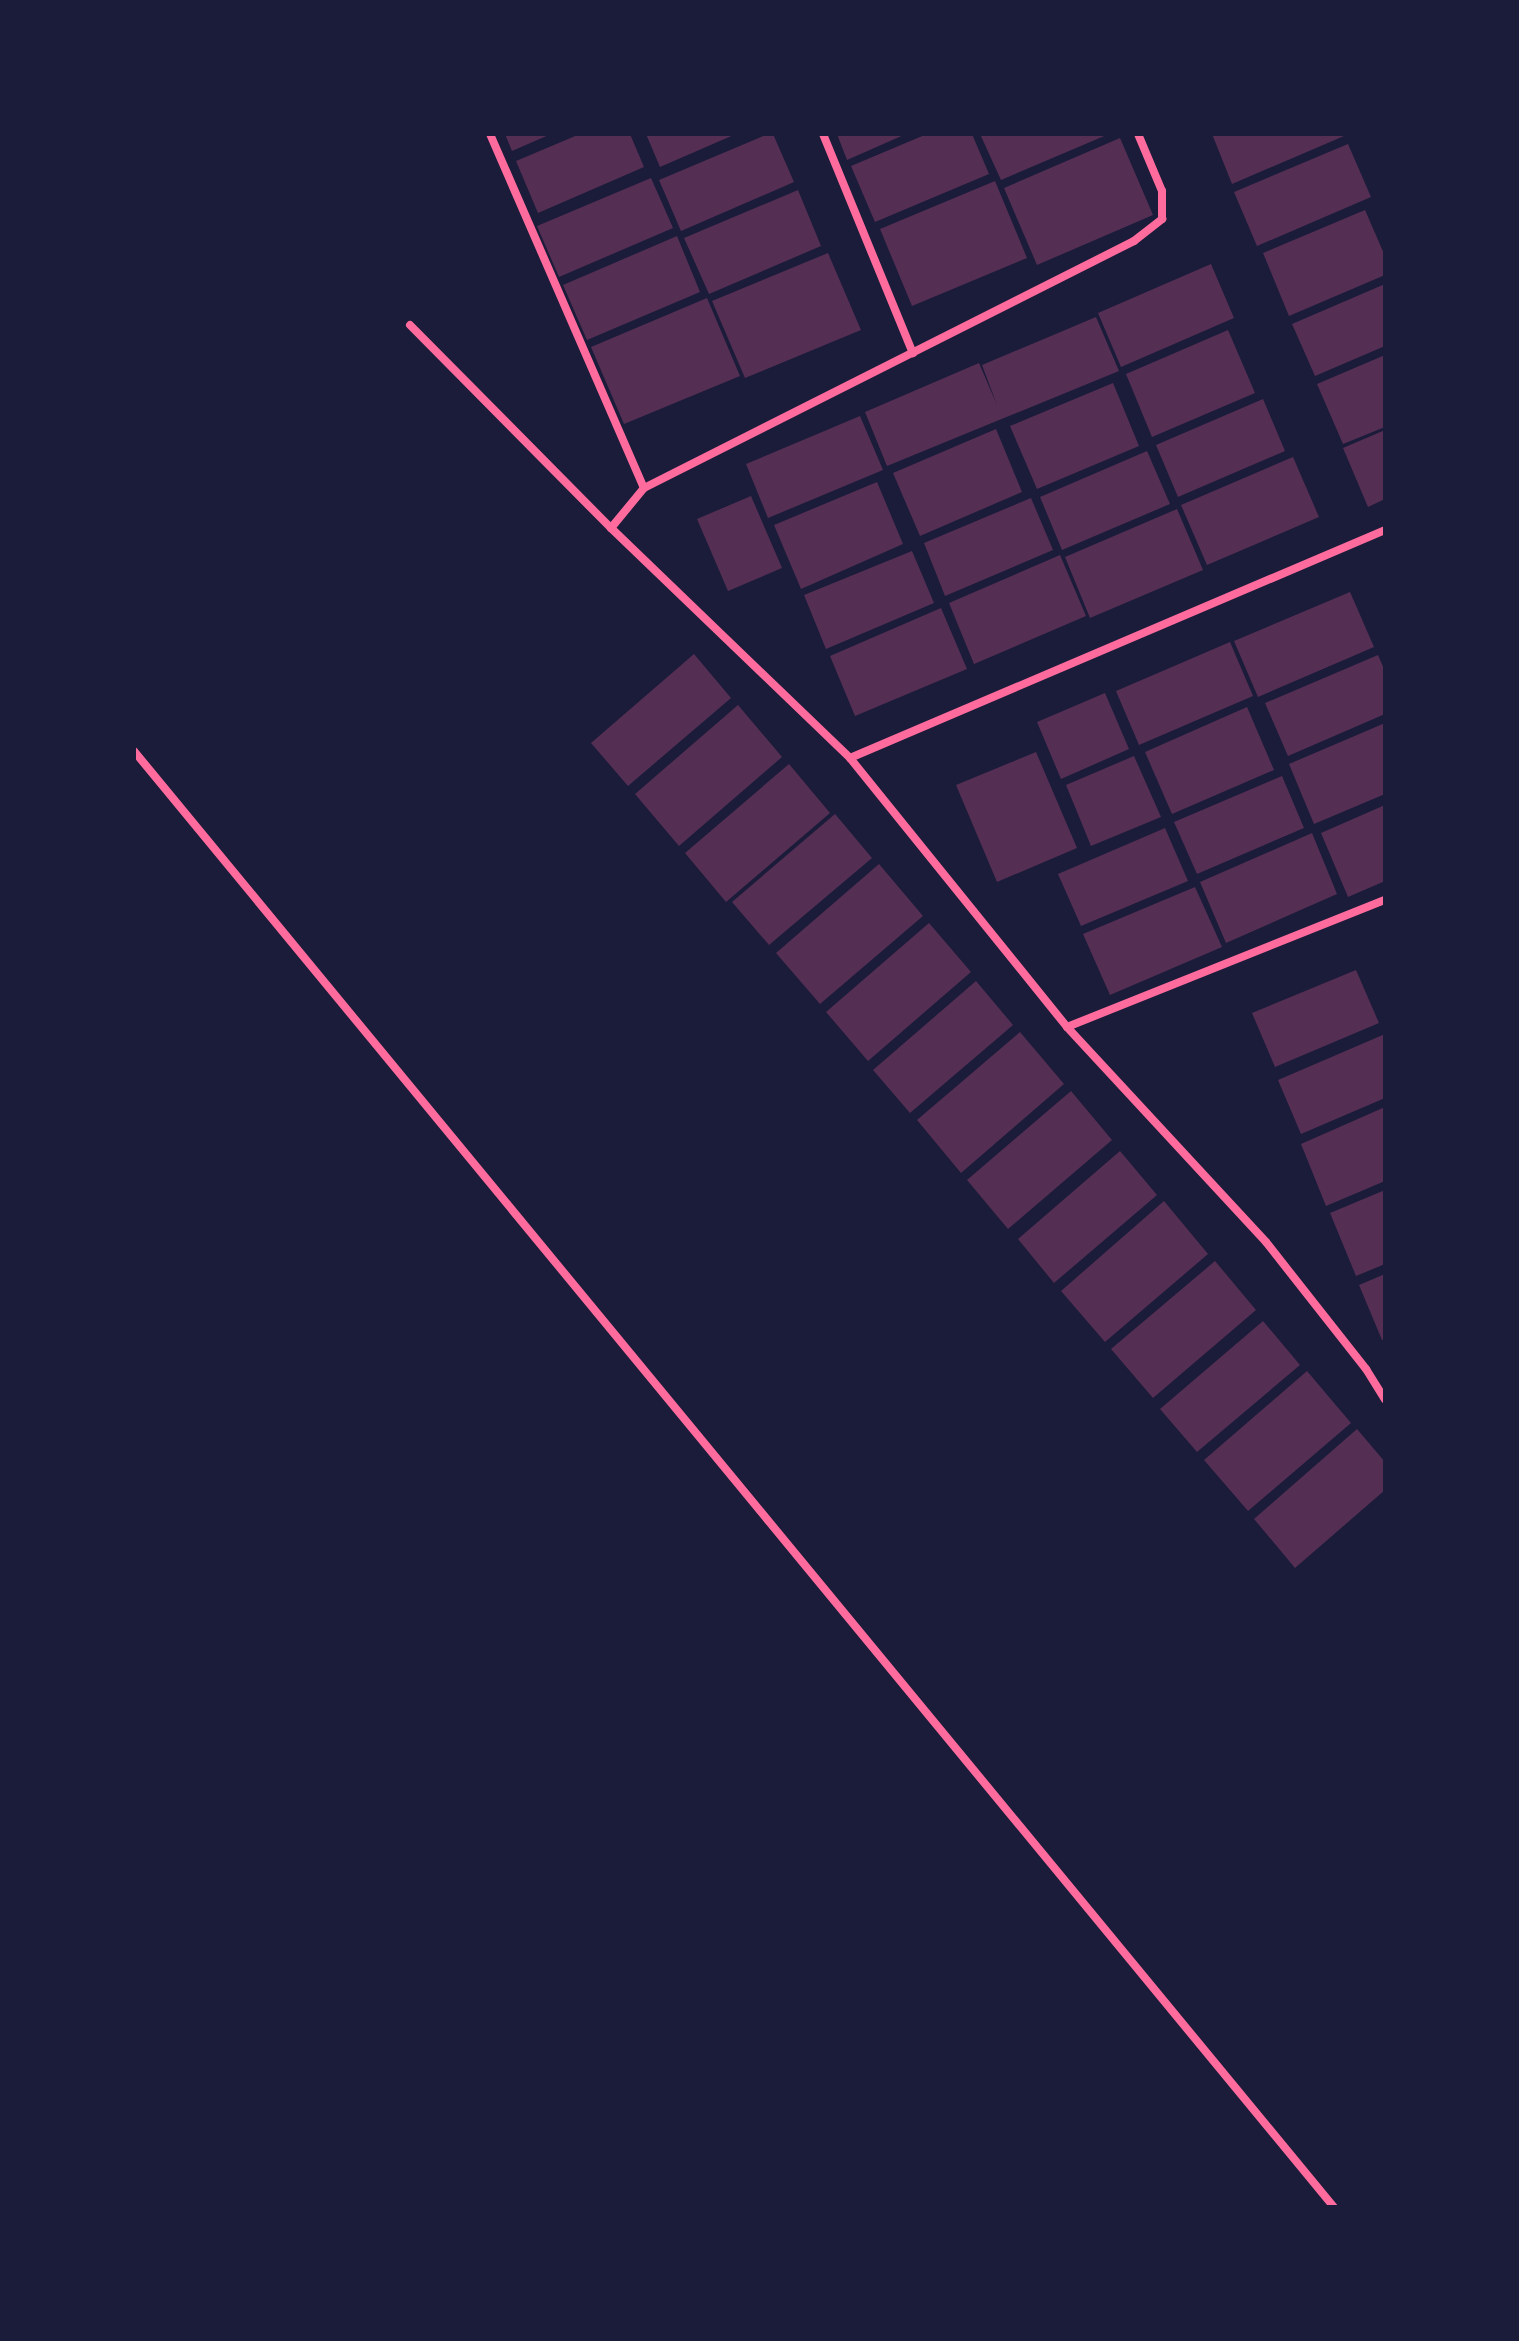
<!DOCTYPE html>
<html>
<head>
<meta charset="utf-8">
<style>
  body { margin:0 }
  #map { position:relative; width:1519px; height:2341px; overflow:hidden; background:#1b1b3a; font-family:"Times New Roman",serif }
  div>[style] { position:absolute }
  .building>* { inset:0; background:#542f53 }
  .minor>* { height:8px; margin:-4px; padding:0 4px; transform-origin:4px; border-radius:4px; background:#ff6b9d }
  span { translate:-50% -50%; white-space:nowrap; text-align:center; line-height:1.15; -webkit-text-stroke:8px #1b1b3a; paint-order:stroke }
  .frame { position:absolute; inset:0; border:136px solid #1b1b3a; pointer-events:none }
</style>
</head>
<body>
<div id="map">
  <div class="building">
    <div style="clip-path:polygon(505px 134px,551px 134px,512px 151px)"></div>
    <div style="clip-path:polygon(580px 134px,630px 134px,644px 167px,538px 213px,516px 161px)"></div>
    <div style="clip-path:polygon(646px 134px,736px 134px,660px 167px)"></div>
    <div style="clip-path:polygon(768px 134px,773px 134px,794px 182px,681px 231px,659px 180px)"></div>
    <div style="clip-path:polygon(837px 134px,906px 134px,847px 160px)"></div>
    <div style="clip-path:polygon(927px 134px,972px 134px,989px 174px,875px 222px,851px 166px)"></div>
    <div style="clip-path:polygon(980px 134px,1109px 134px,1001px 180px)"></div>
    <div style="clip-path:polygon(1212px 134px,1343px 134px,1344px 136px,1232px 184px)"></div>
    <div style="clip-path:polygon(1120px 138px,1153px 215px,1037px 265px,1004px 188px)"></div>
    <div style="clip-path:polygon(1348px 144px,1371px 197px,1257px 246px,1234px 192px)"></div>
    <div style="clip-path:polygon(651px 178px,673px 228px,559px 277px,537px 226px)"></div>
    <div style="clip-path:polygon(995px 181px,1027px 258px,912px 306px,880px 229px)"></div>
    <div style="clip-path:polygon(798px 190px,821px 246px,709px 294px,684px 238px)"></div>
    <div style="clip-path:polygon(1365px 210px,1385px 256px,1385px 275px,1289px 316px,1263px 253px)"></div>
    <div style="clip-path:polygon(677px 236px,700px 292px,587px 340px,563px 285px)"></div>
    <div style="clip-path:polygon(828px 253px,861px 330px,745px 378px,712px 301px)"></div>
    <div style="clip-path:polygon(1211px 264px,1234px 318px,1121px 367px,1098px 313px)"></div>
    <div style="clip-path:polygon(1385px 284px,1385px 346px,1315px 376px,1292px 324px)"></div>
    <div style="clip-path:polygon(707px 298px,740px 376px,624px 424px,591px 347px)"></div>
    <div style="clip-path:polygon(1096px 317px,1119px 371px,887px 466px,865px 412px,979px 363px,997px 405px,982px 365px)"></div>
    <div style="clip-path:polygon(1228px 330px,1255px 393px,1152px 437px,1126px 374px)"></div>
    <div style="clip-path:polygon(1385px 355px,1385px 427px,1343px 444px,1317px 384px)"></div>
    <div style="clip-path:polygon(1113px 383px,1139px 446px,1037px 489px,1010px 426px)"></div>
    <div style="clip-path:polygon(1263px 399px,1285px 451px,1178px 497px,1156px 445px)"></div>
    <div style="clip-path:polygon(860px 416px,883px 470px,768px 518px,746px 464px)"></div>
    <div style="clip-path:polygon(996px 429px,1022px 492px,920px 536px,893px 473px)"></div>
    <div style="clip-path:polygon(1385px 430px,1385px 499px,1368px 507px,1343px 448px)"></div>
    <div style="clip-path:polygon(1147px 451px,1170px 504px,1062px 550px,1040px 497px)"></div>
    <div style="clip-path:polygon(1293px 457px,1319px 517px,1207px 565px,1181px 505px)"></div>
    <div style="clip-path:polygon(877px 482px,903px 544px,801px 589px,774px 525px)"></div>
    <div style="clip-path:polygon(751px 496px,782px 568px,728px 591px,697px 519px)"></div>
    <div style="clip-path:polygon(1031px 498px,1053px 550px,945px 596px,924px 543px)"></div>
    <div style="clip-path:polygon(1177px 509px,1203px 570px,1090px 618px,1065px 557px)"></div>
    <div style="clip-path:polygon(912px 551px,934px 603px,826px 649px,804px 595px)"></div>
    <div style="clip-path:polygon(1060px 555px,1086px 616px,974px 664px,949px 603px)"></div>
    <div style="clip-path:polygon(1350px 592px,1374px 647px,1258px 697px,1234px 641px)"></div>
    <div style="clip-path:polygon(941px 608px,967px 669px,855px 716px,830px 656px)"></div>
    <div style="clip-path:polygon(1230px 642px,1253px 696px,1139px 745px,1116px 691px)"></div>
    <div style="clip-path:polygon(694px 654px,731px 698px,628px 786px,591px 743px)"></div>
    <div style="clip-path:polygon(1378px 655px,1385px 671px,1385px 714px,1288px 756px,1265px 703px)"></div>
    <div style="clip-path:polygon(1105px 693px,1129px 749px,1061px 779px,1037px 722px)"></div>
    <div style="clip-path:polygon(738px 705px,782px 757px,679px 846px,635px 794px)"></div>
    <div style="clip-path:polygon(1247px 707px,1274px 770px,1172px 814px,1145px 752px)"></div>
    <div style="clip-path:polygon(1385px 723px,1385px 794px,1314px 824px,1289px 764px)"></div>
    <div style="clip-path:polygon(1036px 752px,1077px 848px,997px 882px,956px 785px)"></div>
    <div style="clip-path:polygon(1134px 756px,1161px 817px,1091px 846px,1066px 785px)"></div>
    <div style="clip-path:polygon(789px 764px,830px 813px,726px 902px,685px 853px)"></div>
    <div style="clip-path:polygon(1282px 776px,1304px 828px,1197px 874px,1174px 822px)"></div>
    <div style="clip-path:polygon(1385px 805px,1385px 881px,1348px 897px,1321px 833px)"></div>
    <div style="clip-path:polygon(835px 814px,872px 858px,769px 945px,732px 902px)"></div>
    <div style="clip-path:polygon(1165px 828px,1188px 881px,1081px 926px,1058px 874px)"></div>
    <div style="clip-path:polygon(1312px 833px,1337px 894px,1226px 943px,1200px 882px)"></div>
    <div style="clip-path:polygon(879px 864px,923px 916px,820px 1004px,776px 953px)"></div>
    <div style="clip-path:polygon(1195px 887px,1222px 947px,1110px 995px,1083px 934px)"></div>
    <div style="clip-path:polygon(929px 923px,971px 972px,868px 1061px,826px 1012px)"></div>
    <div style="clip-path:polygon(1356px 970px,1379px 1023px,1275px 1067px,1252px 1013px)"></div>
    <div style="clip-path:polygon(976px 981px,1013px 1025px,910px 1113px,873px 1070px)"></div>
    <div style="clip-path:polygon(1020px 1032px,1064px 1084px,961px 1173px,917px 1120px)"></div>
    <div style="clip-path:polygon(1385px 1034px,1385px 1098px,1301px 1134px,1278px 1080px)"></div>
    <div style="clip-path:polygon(1071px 1091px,1112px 1140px,1008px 1229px,967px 1180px)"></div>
    <div style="clip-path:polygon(1385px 1107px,1385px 1181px,1326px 1206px,1301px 1144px)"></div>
    <div style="clip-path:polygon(1120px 1151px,1157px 1195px,1054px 1283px,1018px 1239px)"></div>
    <div style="clip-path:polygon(1385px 1190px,1385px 1264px,1356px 1276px,1330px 1213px)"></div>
    <div style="clip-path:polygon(1164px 1201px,1208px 1254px,1105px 1342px,1061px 1291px)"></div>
    <div style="clip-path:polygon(1215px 1261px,1256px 1310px,1153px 1398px,1111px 1349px)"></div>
    <div style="clip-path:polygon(1385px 1274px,1385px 1339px,1382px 1340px,1359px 1285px)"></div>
    <div style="clip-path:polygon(1263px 1321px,1300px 1365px,1197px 1452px,1160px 1409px)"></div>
    <div style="clip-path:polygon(1307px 1371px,1351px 1423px,1248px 1511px,1204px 1460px)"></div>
    <div style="clip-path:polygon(1357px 1429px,1385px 1462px,1385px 1490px,1295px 1568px,1254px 1519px)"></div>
  </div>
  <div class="minor">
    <div style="left:490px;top:134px;width:386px;rotate:66.5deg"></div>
    <div style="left:644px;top:488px;width:52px;rotate:129.5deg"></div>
    <div style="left:823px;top:134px;width:237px;rotate:67.7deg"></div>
    <div style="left:410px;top:325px;width:286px;rotate:45.3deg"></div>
    <div style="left:611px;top:528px;width:332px;rotate:43.9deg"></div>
    <div style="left:850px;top:758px;width:346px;rotate:51.1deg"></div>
    <div style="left:1067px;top:1027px;width:293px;rotate:47.2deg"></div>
    <div style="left:1266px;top:1242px;width:162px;rotate:51.8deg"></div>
    <div style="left:1366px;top:1369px;width:36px;rotate:58deg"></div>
    <div style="left:644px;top:488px;width:549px;rotate:-26.75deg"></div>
    <div style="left:1134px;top:241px;width:36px;rotate:-38deg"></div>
    <div style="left:1162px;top:219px;width:28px;rotate:-90deg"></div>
    <div style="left:1162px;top:191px;width:62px;rotate:-112.8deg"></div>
    <div style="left:134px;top:751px;width:1887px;rotate:50.51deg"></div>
    <div style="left:850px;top:758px;width:582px;rotate:-23.08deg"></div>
    <div style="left:1067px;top:1027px;width:342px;rotate:-21.8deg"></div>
  </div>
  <div class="frame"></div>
</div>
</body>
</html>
